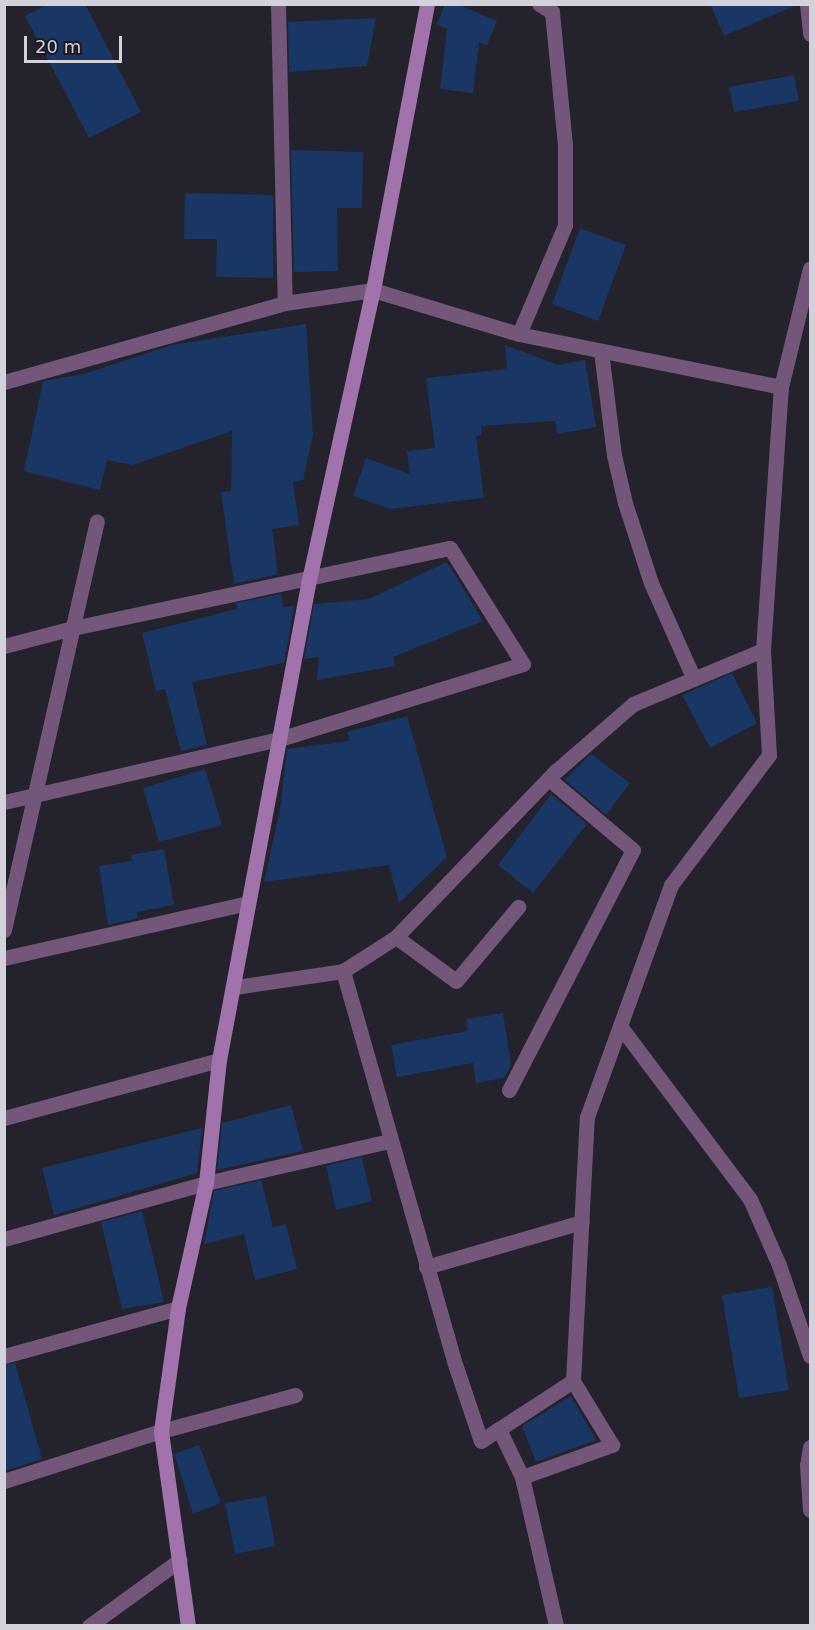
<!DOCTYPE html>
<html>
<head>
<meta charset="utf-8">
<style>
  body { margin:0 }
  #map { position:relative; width:815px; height:1630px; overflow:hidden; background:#23222d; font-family:"DejaVu Sans",sans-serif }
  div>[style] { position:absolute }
  .building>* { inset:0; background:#193664 }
  .street>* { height:15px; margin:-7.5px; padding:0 7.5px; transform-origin:7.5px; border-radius:7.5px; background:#73567a }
  .secondary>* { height:15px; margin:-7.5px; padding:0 7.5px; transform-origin:7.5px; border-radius:7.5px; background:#a172ac }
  span { translate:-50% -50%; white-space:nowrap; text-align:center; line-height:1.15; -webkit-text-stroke:5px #191823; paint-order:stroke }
  .frame { position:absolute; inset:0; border:6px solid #d3d2da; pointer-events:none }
  .scale { position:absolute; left:24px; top:36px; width:98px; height:27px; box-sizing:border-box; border:3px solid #d3d2da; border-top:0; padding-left:8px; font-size:18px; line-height:21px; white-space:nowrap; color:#d3d2da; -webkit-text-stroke:4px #191823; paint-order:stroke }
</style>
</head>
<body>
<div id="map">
  <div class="building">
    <div style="clip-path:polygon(48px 4px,85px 4px,141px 112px,89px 138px,25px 16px)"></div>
    <div style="clip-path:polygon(445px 4px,457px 4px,497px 21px,487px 45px,479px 42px,473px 93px,440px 89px,447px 29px,437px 24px)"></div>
    <div style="clip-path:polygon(710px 4px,797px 4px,797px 5px,724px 36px)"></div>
    <div style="clip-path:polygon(376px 18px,367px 66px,289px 72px,288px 22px)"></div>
    <div style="clip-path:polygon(794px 75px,799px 101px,734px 112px,729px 87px)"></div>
    <div style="clip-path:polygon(291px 150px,363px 152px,362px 208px,337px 208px,338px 271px,294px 272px)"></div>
    <div style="clip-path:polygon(185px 193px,273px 195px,273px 278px,216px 277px,217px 239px,184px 239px)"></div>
    <div style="clip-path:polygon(580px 228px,626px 245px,598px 321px,552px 304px)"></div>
    <div style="clip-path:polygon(306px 324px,313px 435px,303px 480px,293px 482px,299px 525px,272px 529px,278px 574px,234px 584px,221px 492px,231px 491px,232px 431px,133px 465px,107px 460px,100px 490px,24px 471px,43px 381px,84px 374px,172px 345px)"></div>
    <div style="clip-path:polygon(505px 345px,558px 365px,585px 360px,596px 427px,557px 434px,555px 421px,481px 426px,482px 435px,476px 436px,484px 498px,390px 509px,353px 496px,366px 458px,410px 474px,407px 451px,435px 448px,426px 378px,507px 369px)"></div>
    <div style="clip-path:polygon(447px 562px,483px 621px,393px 657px,395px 666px,317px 680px,319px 657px,304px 659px,314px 604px,369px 599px)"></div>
    <div style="clip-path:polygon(281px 594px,283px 607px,294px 606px,284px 663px,192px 682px,207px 745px,181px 751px,165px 689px,156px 691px,142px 633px,237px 609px,236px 603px)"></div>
    <div style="clip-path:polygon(732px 673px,757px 723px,710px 748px,682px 695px)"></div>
    <div style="clip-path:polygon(407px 716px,447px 857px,399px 903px,389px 865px,264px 882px,280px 810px,287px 749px,350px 741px,347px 732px)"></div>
    <div style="clip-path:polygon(591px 754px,630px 783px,606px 815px,565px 780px)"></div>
    <div style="clip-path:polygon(205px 769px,222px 825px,159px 842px,143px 788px)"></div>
    <div style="clip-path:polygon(551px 794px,587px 824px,533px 893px,498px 865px)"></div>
    <div style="clip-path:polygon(164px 849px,174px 905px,137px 912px,138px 918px,108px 925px,99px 866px,132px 861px,131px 855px)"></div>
    <div style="clip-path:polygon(503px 1013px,511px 1065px,504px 1078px,476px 1083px,473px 1063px,397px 1077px,391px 1045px,468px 1031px,466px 1019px)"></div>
    <div style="clip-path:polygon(291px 1105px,303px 1151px,217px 1170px,222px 1123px)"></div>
    <div style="clip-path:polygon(202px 1128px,197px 1173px,54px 1215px,42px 1168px)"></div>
    <div style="clip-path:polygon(362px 1157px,372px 1201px,336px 1210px,326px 1166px)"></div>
    <div style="clip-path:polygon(261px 1180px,273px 1227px,286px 1224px,297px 1269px,255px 1280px,244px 1234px,204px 1244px,214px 1191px)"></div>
    <div style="clip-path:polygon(142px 1211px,164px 1302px,122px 1309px,101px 1222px)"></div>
    <div style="clip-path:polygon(772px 1287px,789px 1390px,739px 1398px,722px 1295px)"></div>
    <div style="clip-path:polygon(15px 1363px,42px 1459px,4px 1471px,4px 1365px)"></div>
    <div style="clip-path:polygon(571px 1396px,596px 1440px,536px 1462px,522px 1426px)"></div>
    <div style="clip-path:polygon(199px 1445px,221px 1503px,193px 1514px,174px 1454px)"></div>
    <div style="clip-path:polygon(266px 1496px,275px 1546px,235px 1554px,225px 1503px)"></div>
  </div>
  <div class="street">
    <div style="left:278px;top:4px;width:299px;rotate:88.7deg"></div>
    <div style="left:807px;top:4px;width:30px;rotate:84deg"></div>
    <div style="left:519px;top:334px;width:118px;rotate:-67.1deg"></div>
    <div style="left:565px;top:225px;width:80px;rotate:-90deg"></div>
    <div style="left:565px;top:145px;width:134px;rotate:-95.6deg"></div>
    <div style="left:552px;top:12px;width:15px;rotate:-148deg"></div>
    <div style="left:601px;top:351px;width:105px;rotate:82.9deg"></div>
    <div style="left:614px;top:455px;width:49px;rotate:77.1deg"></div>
    <div style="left:625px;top:503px;width:84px;rotate:72deg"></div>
    <div style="left:651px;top:583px;width:105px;rotate:65.9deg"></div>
    <div style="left:4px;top:382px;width:292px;rotate:-15.7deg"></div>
    <div style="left:285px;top:303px;width:89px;rotate:-8.4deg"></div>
    <div style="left:373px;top:290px;width:152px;rotate:16.8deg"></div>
    <div style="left:519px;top:334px;width:267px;rotate:11.4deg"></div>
    <div style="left:4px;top:646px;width:71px;rotate:-14.6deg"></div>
    <div style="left:73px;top:628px;width:385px;rotate:-12deg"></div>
    <div style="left:450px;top:548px;width:137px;rotate:57.8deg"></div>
    <div style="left:523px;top:664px;width:255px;rotate:162.9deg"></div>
    <div style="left:279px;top:739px;width:282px;rotate:167.1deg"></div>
    <div style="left:4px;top:930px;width:419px;rotate:-77.2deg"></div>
    <div style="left:396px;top:937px;width:74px;rotate:36.3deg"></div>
    <div style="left:456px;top:981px;width:97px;rotate:-50deg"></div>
    <div style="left:4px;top:958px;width:250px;rotate:-12.7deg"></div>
    <div style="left:343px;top:971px;width:405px;rotate:74.1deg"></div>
    <div style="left:454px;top:1361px;width:84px;rotate:71.4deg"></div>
    <div style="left:481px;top:1441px;width:22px;rotate:-34deg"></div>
    <div style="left:499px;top:1429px;width:53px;rotate:64.4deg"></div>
    <div style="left:522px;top:1477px;width:153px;rotate:77.1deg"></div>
    <div style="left:235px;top:987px;width:109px;rotate:-8.4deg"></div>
    <div style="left:343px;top:971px;width:63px;rotate:-32.7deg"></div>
    <div style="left:396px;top:937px;width:231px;rotate:-46.1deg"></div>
    <div style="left:556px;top:771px;width:102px;rotate:-41deg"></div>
    <div style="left:633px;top:704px;width:141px;rotate:-22.6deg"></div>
    <div style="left:620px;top:1026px;width:216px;rotate:53.1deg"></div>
    <div style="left:750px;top:1199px;width:72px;rotate:66.3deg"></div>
    <div style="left:779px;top:1265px;width:96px;rotate:71.2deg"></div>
    <div style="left:509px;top:1090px;width:270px;rotate:-62.7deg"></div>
    <div style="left:633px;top:850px;width:110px;rotate:-139.8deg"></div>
    <div style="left:4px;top:1118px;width:223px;rotate:-15.1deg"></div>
    <div style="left:4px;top:1239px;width:210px;rotate:-15.5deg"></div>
    <div style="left:206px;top:1183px;width:188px;rotate:-12.9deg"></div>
    <div style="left:426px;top:1267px;width:162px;rotate:-16.1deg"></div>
    <div style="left:4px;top:1356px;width:180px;rotate:-15.4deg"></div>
    <div style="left:499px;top:1429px;width:88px;rotate:-33deg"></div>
    <div style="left:573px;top:1381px;width:264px;rotate:-87deg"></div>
    <div style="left:587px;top:1117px;width:247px;rotate:-70.1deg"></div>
    <div style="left:671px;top:885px;width:163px;rotate:-53deg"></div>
    <div style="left:769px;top:755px;width:105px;rotate:-93.3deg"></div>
    <div style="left:763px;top:650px;width:264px;rotate:-86.1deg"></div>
    <div style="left:781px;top:387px;width:122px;rotate:-76.3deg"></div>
    <div style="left:810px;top:1447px;width:18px;rotate:99deg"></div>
    <div style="left:807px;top:1465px;width:45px;rotate:86.2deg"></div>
    <div style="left:522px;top:1477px;width:96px;rotate:-19.6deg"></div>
    <div style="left:612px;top:1445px;width:75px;rotate:-121.4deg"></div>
    <div style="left:4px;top:1481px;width:165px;rotate:-17.7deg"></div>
    <div style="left:161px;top:1431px;width:139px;rotate:-15deg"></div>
    <div style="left:89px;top:1626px;width:112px;rotate:-36deg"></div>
  </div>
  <div class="secondary">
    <div style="left:188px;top:1626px;width:197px;rotate:-97.9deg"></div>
    <div style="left:161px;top:1431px;width:124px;rotate:-82.1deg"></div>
    <div style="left:178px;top:1308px;width:128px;rotate:-77.4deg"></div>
    <div style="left:206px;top:1183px;width:124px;rotate:-84deg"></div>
    <div style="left:219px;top:1060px;width:488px;rotate:-79.4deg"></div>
    <div style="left:309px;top:580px;width:297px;rotate:-77.6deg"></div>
    <div style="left:373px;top:290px;width:291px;rotate:-79.3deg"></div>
  </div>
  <div class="frame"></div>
  <div class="scale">20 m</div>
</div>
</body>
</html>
